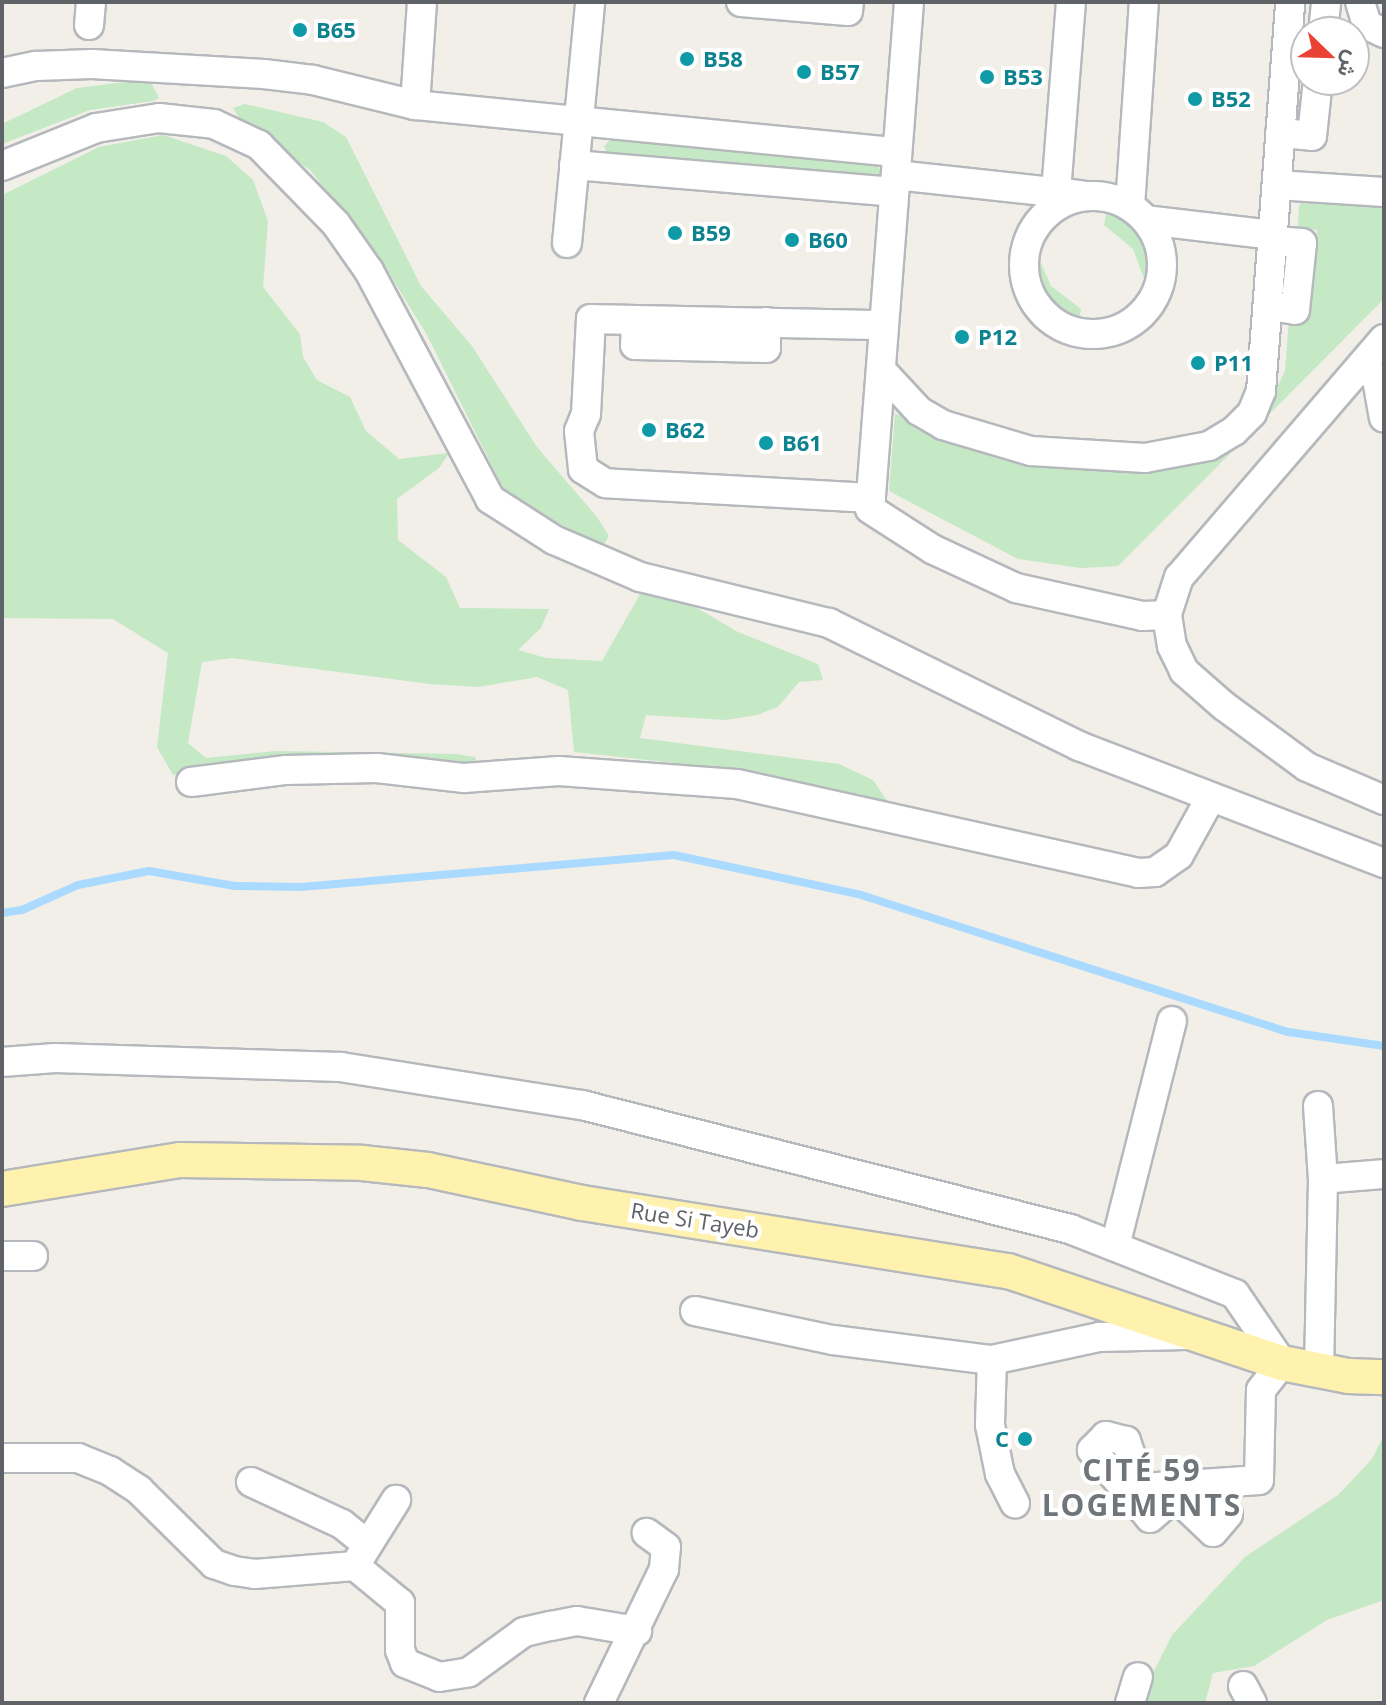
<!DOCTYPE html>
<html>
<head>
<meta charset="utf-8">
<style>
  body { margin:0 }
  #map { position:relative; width:1386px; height:1705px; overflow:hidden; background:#f1efe8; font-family:"Open Sans",Vazirmatn,sans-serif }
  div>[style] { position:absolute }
  .green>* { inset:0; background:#c5e8c5 }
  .stream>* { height:8px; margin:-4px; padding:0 4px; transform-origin:4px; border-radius:4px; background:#aadaff }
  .roads { filter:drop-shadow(2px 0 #b5b8bc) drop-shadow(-2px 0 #b5b8bc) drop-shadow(0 2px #b5b8bc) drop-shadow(0 -2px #b5b8bc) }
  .minor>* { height:28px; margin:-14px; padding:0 14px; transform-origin:14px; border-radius:14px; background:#fff }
  .minor>.ring { margin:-14px; padding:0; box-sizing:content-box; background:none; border:28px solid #fff; border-radius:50% }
  .major>* { height:34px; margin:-17px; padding:0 17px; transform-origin:17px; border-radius:17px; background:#fff2af }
  .dots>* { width:22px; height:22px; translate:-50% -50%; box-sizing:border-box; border:4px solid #fff; border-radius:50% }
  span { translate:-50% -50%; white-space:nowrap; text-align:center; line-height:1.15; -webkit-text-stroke:8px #fff; paint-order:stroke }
  .culture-label { font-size:22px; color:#0d838f; font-weight:700 }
  .left { translate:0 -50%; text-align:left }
  .right { translate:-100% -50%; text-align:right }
  .street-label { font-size:22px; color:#5f6368 }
  .district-label { font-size:30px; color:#70757a; font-weight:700; letter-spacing:2px }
  .frame { position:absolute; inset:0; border:4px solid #5f6368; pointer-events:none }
  .north { position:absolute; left:1290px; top:16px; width:80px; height:80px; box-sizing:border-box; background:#fff; border:2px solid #bfc1c3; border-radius:50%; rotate:113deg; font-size:22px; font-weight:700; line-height:32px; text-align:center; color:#5f6368 }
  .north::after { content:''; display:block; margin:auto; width:28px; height:36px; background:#ea4335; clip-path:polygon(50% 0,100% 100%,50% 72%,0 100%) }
</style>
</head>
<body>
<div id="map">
  <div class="green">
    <div style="clip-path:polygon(149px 79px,159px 98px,153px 101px,90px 110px,2px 144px,2px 124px,77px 88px)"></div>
    <div style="clip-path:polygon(245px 104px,323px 122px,346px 137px,421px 286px,472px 346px,537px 447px,597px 517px,609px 536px,602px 548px,505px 492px,427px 335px,381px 260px,310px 170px,242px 123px,233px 108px)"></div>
    <div style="clip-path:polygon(163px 135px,226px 156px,253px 180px,268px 221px,263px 287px,300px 334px,303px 357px,317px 380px,350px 397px,366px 431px,399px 459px,449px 453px,439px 468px,397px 499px,398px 540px,446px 577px,460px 608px,549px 609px,541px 628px,518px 650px,546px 658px,602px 661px,643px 589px,697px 608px,738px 632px,818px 664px,823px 680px,799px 682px,778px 707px,757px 715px,726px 720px,646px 715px,640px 738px,839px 764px,873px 780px,890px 805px,730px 769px,574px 752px,568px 690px,537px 677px,478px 687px,430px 684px,232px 658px,202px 662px,188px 743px,206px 758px,276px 751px,456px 754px,475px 757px,478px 766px,281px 765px,173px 775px,157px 747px,168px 653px,113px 619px,2px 618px,2px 195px,99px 147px)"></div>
    <div style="clip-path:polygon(611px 138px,875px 162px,883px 174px,881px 178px,609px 155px,604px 147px)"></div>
    <div style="clip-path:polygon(1306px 200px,1384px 206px,1384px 299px,1118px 566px,1081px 568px,1018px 559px,889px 491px,895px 414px,1136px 468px,1266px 410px,1285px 371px,1289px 318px,1308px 319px,1317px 230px,1298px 227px,1299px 205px)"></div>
    <div style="clip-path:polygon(1107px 209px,1130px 221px,1146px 242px,1150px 267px,1146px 284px,1133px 249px,1104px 225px)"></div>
    <div style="clip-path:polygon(1036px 252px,1051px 286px,1081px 309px,1078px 324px,1054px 314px,1043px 301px,1033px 278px)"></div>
    <div style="clip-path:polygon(1384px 1435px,1384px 1600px,1327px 1620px,1254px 1666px,1213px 1673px,1205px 1703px,1138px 1703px,1172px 1635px,1245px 1557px,1338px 1495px,1372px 1459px)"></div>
  </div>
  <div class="stream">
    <div style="left:2px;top:913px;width:20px;rotate:-9deg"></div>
    <div style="left:22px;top:910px;width:61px;rotate:-24.1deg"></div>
    <div style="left:78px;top:885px;width:72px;rotate:-11.2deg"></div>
    <div style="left:149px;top:871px;width:87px;rotate:9.9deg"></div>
    <div style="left:235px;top:886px;width:66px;rotate:0.9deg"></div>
    <div style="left:301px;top:887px;width:374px;rotate:-4.9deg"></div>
    <div style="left:674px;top:855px;width:188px;rotate:12deg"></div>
    <div style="left:858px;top:894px;width:453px;rotate:17.8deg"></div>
    <div style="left:1289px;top:1032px;width:96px;rotate:8.4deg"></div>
  </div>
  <div class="roads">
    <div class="minor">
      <div style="left:422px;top:2px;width:103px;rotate:93.9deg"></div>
      <div style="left:415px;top:105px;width:484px;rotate:5.6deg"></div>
      <div style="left:741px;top:2px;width:107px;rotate:4.8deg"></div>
      <div style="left:848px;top:11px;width:9px;rotate:-84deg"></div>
      <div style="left:909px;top:2px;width:508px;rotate:94.4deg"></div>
      <div style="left:870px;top:509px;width:74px;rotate:32.8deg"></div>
      <div style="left:932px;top:549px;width:93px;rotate:24.9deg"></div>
      <div style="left:1016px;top:588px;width:129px;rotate:12.5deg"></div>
      <div style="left:1142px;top:616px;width:25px;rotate:-2deg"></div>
      <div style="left:1360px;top:2px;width:24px;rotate:73deg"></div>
      <div style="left:1367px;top:25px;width:19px;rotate:25deg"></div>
      <div style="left:89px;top:25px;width:23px;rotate:-85deg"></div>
      <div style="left:1323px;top:32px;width:30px;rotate:-84deg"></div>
      <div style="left:2px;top:73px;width:35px;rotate:-12deg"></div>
      <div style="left:36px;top:66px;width:56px;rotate:-2deg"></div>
      <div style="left:92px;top:64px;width:172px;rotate:3.3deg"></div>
      <div style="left:264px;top:74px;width:49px;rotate:7deg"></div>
      <div style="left:313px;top:80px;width:105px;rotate:13.8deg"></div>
      <div style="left:1280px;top:133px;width:32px;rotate:5deg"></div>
      <div style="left:1312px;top:136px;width:56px;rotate:-83.9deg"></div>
      <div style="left:574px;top:165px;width:321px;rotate:4.8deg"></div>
      <div style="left:2px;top:166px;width:101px;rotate:-22deg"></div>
      <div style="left:96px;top:128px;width:64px;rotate:-9deg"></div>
      <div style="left:159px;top:118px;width:55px;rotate:6.2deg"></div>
      <div style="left:214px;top:124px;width:50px;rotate:25deg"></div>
      <div style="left:259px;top:145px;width:110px;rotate:45.7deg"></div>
      <div style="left:336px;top:224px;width:57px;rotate:54.9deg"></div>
      <div style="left:369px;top:271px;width:258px;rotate:62deg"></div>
      <div style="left:490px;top:499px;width:76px;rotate:32.6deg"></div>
      <div style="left:554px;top:540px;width:94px;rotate:23.3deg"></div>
      <div style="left:640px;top:577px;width:195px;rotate:13.7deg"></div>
      <div style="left:829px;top:623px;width:279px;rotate:26.2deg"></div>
      <div style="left:1079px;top:746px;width:327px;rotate:21deg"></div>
      <div style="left:896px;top:175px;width:186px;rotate:6.2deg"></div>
      <div style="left:1277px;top:185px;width:107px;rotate:3.7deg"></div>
      <div style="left:1056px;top:192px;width:191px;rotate:-85.5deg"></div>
      <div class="ring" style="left:1024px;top:196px;width:110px;height:110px"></div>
      <div style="left:1130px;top:206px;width:204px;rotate:-86.1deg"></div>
      <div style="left:1146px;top:220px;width:128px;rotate:6.7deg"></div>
      <div style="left:567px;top:243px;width:242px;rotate:-84.5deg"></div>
      <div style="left:1268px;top:306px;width:27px;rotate:8deg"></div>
      <div style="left:1295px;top:310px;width:67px;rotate:-84deg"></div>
      <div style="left:1302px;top:243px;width:29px;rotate:-176deg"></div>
      <div style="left:636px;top:320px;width:25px;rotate:92deg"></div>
      <div style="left:635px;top:345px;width:131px;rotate:1.3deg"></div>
      <div style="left:766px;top:348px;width:26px;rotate:-90deg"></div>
      <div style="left:1384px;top:339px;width:314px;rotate:130.7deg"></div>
      <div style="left:1179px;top:577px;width:40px;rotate:108deg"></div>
      <div style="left:1167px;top:615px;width:31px;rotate:81deg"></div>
      <div style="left:1172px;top:646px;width:28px;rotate:64deg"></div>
      <div style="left:1184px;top:671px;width:53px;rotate:41.2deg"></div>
      <div style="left:1224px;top:706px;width:103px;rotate:36.3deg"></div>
      <div style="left:1307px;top:767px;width:84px;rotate:23.2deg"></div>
      <div style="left:1362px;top:365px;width:21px;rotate:43deg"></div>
      <div style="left:1377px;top:379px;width:39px;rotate:80deg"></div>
      <div style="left:881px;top:370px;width:56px;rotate:47.2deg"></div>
      <div style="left:919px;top:411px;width:28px;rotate:30deg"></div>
      <div style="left:943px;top:425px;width:92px;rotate:16.5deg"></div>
      <div style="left:1031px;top:451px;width:114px;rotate:3.5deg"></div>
      <div style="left:1145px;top:458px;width:65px;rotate:-10.6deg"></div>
      <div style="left:1209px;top:446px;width:29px;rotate:-31deg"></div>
      <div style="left:1234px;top:431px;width:25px;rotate:-45deg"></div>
      <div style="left:1252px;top:413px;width:24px;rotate:-68deg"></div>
      <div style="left:1261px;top:391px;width:390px;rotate:-85.7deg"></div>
      <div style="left:871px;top:498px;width:266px;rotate:-176.8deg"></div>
      <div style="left:605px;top:483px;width:26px;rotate:-148deg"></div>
      <div style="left:583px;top:469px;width:38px;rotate:-96deg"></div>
      <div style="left:579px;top:431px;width:18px;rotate:-68deg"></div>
      <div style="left:586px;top:414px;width:95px;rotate:-87deg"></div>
      <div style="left:591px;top:319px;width:293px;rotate:1.2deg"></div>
      <div style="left:191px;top:782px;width:96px;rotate:-7.2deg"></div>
      <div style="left:286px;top:770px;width:91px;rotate:-1.3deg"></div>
      <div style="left:377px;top:768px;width:88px;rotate:6.6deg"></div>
      <div style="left:464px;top:778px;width:95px;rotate:-4.2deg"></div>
      <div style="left:559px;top:771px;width:178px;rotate:4.2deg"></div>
      <div style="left:737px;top:784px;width:411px;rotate:12.5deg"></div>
      <div style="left:1138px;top:873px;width:17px;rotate:-3deg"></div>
      <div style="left:1155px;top:872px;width:29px;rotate:-35deg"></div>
      <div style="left:1179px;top:855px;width:66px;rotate:-61.1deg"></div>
      <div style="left:2px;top:1062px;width:53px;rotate:-4.3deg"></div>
      <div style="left:55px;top:1058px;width:286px;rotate:1.8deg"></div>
      <div style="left:341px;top:1067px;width:244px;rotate:9deg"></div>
      <div style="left:582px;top:1105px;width:504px;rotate:14.26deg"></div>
      <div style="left:1070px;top:1229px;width:177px;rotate:21.5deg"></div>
      <div style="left:1235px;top:1294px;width:83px;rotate:55.7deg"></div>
      <div style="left:1282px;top:1363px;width:34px;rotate:128deg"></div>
      <div style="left:1261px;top:1390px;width:90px;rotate:91.3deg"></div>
      <div style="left:1259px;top:1480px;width:117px;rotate:176.1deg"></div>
      <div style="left:1142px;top:1488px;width:50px;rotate:-108.8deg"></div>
      <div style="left:1126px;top:1441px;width:21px;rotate:-166deg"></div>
      <div style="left:1106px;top:1436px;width:20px;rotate:135deg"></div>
      <div style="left:1092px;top:1450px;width:89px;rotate:49.5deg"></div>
      <div style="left:1150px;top:1518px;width:33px;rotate:-41deg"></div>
      <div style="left:1175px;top:1496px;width:52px;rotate:43.5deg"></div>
      <div style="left:1213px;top:1532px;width:23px;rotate:-50deg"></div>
      <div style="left:1228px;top:1514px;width:40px;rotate:-132deg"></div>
      <div style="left:1318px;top:1106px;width:73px;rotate:86.1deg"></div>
      <div style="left:1323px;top:1179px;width:192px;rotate:91.2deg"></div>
      <div style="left:1323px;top:1179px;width:61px;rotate:-4.7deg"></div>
      <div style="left:1115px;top:1246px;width:232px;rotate:-75.8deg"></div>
      <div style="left:2px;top:1256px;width:31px"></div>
      <div style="left:695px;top:1311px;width:141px;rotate:11.9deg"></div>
      <div style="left:833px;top:1340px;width:160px;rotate:7.2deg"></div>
      <div style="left:992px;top:1360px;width:109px;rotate:-12.1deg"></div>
      <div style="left:1099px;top:1337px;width:86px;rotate:-1.3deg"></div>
      <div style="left:992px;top:1360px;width:65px;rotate:91.8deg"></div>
      <div style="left:990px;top:1425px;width:50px;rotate:78.5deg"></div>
      <div style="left:1000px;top:1474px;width:33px;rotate:63deg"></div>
      <div style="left:2px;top:1458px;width:76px"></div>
      <div style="left:78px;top:1458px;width:35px;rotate:22deg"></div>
      <div style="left:110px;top:1471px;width:35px;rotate:33deg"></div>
      <div style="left:139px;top:1490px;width:105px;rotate:44.6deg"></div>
      <div style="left:214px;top:1564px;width:21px;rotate:19deg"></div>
      <div style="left:234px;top:1571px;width:21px;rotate:8deg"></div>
      <div style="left:255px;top:1574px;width:100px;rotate:-4.6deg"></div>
      <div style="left:355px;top:1566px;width:58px;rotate:39.4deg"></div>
      <div style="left:400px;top:1603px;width:47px;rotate:90deg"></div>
      <div style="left:400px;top:1650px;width:14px;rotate:69deg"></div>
      <div style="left:405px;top:1663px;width:37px;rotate:22deg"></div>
      <div style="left:439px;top:1677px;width:30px;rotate:-9deg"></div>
      <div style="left:469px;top:1672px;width:68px;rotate:-36deg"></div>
      <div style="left:524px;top:1632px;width:28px;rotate:-13deg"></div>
      <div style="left:551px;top:1626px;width:26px;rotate:-11deg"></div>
      <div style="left:577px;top:1621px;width:61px;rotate:9.5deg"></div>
      <div style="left:251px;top:1482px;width:100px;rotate:24.8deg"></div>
      <div style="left:342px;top:1524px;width:33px;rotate:39deg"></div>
      <div style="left:359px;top:1559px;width:70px;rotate:-57.9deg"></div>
      <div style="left:1243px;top:1686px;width:19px;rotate:62deg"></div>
      <div style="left:599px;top:1703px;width:149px;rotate:-64.1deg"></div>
      <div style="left:664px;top:1569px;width:22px;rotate:-85deg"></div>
      <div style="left:666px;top:1547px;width:24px;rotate:-144deg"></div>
      <div style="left:1130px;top:1703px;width:27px;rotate:-73deg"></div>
    </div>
    <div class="major">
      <div style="left:2px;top:1189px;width:180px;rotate:-9.3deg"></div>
      <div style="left:180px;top:1160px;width:182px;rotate:0.9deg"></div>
      <div style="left:362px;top:1163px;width:66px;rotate:6.1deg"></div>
      <div style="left:428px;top:1170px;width:157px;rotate:12.1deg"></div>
      <div style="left:582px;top:1203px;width:431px;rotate:9.1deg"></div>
      <div style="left:1008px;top:1271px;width:289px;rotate:18.6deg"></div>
      <div style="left:1282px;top:1363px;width:67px;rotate:11.1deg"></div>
      <div style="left:1348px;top:1376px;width:36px;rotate:2deg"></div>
    </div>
  </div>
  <div class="dots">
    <div style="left:300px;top:30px;background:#0f9aa8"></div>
    <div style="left:687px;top:59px;background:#0f9aa8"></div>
    <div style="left:804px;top:72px;background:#0f9aa8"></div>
    <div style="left:987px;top:77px;background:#0f9aa8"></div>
    <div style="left:1195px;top:99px;background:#0f9aa8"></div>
    <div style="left:675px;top:233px;background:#0f9aa8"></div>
    <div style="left:792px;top:240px;background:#0f9aa8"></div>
    <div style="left:962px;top:337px;background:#0f9aa8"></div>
    <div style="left:1198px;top:363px;background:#0f9aa8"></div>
    <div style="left:649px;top:430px;background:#0f9aa8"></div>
    <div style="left:766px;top:443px;background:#0f9aa8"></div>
    <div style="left:1025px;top:1439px;background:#0f9aa8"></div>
  </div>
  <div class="culture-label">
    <span class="left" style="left:316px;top:30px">B65</span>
    <span class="left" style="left:703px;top:59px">B58</span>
    <span class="left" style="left:820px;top:72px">B57</span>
    <span class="left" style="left:1003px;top:77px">B53</span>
    <span class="left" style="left:1211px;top:99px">B52</span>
    <span class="left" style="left:691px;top:233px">B59</span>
    <span class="left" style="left:808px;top:240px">B60</span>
    <span class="left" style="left:978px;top:337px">P12</span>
    <span class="left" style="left:1214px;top:363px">P11</span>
    <span class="left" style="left:665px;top:430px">B62</span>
    <span class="left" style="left:782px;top:443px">B61</span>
    <span class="right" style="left:1009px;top:1439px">C</span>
  </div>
  <div class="street-label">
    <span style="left:695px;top:1220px;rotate:9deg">Rue Si Tayeb</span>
  </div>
  <div class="district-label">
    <span style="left:1142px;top:1487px">CITÉ 59<br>LOGEMENTS</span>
  </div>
  <div class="frame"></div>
  <div class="north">ش</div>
</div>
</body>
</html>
